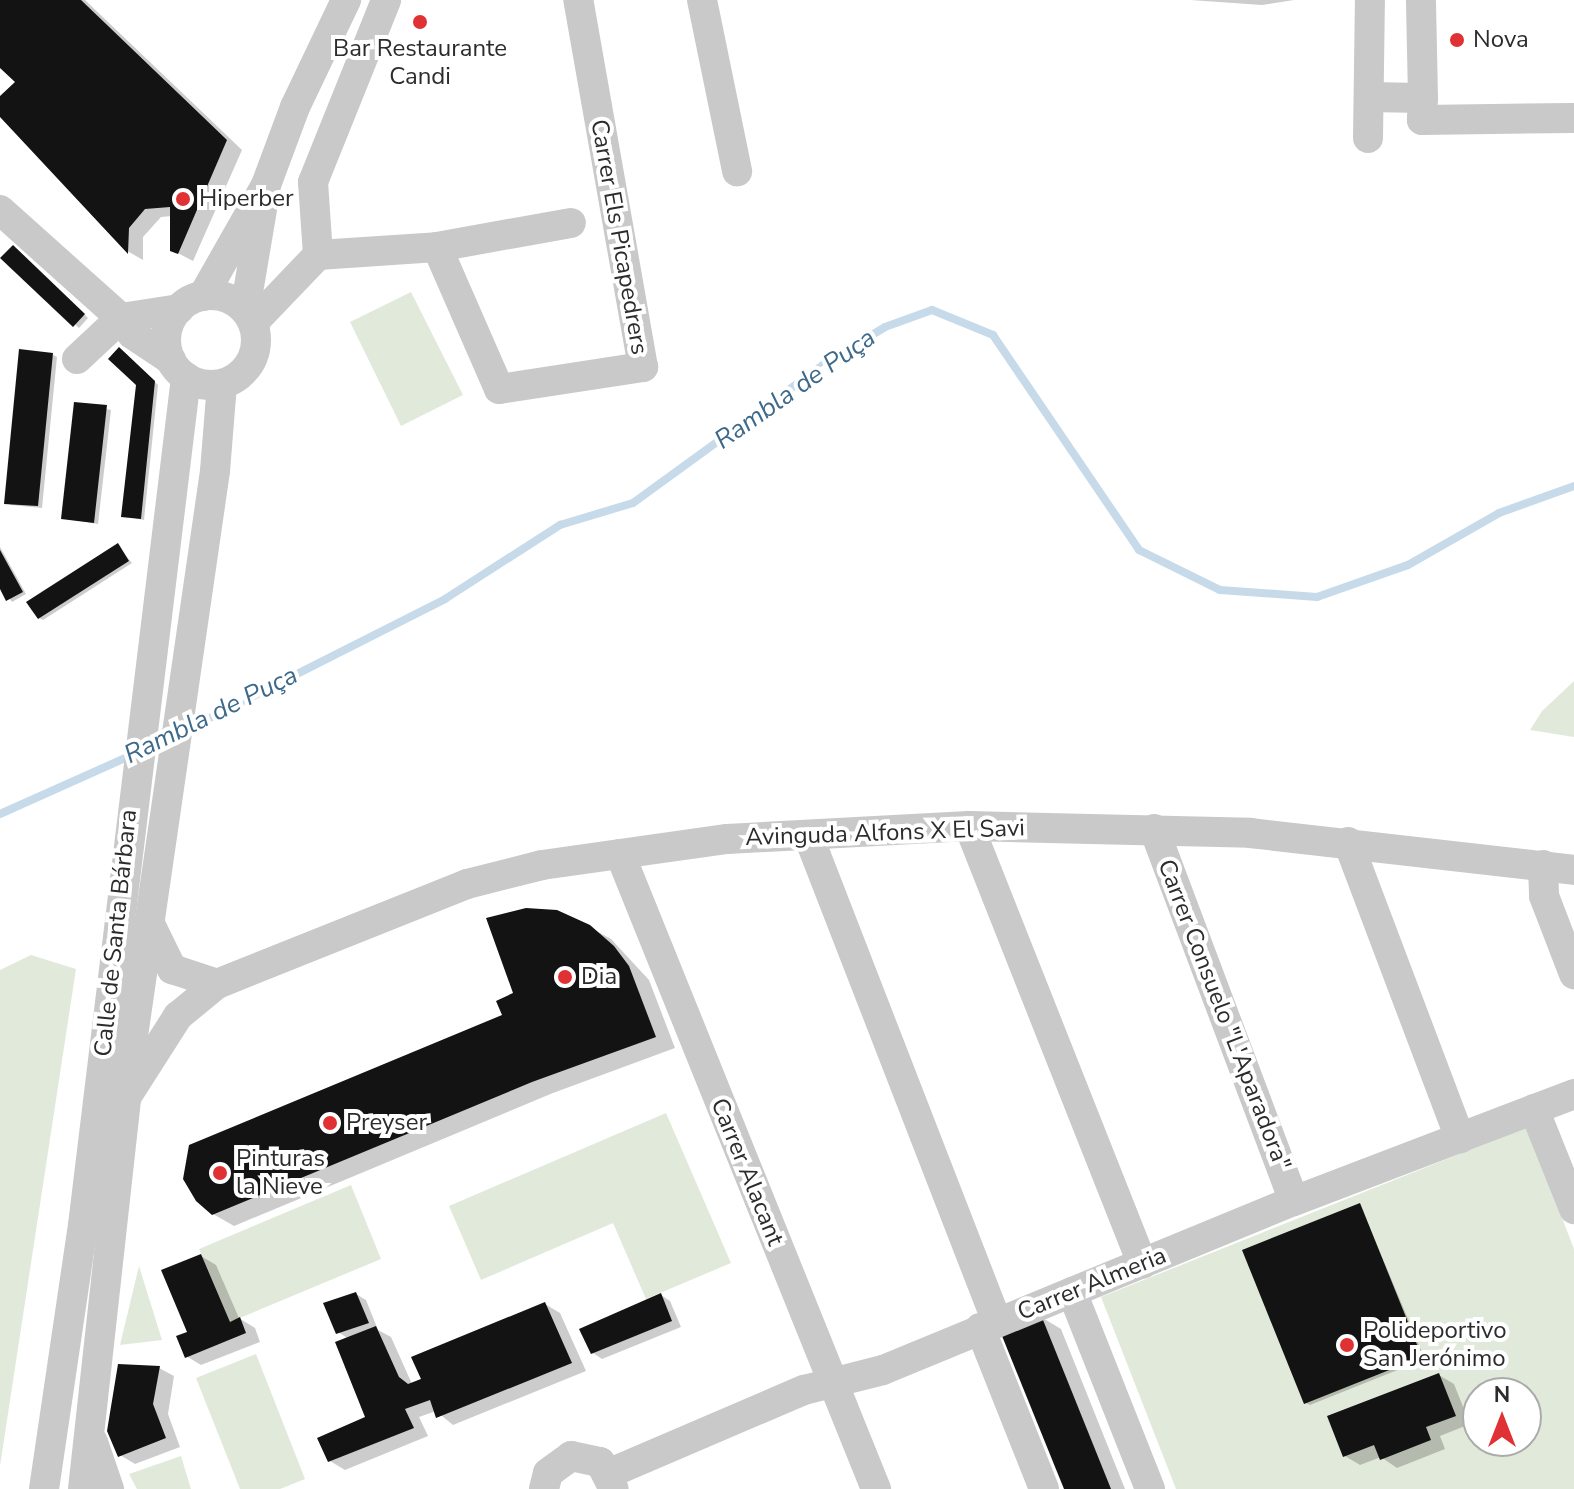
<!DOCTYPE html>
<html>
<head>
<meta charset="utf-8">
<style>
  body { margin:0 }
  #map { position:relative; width:1574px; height:1489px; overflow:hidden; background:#fff; font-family:"Nunito Sans",sans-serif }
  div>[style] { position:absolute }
  .green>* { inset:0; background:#e1eada }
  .shadow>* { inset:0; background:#0003 }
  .stream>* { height:8px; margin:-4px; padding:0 4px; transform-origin:4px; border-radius:4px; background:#c6dae9 }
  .building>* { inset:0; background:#131313 }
  .minor>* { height:30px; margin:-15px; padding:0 15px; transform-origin:15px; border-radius:15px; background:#c9c9c9 }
  .minor>.ring { margin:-15px; padding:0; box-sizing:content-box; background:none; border:30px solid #c9c9c9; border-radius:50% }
  .dots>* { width:22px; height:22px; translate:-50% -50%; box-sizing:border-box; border:4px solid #fff; border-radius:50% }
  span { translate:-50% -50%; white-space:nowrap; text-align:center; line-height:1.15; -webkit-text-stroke:8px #fff; paint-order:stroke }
  .poi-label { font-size:24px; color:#2c2c2c }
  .left { translate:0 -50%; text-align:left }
  .street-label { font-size:24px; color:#2c2c2c }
  .water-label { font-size:26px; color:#3d698b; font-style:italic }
  .north { position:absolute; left:1462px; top:1377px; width:80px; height:80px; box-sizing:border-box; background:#fff; border:2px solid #ababab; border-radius:50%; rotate:0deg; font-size:22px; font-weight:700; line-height:32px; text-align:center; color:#2c2c2c }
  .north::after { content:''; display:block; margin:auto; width:28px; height:36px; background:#e03135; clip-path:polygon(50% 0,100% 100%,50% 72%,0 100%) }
</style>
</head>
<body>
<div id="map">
  <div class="green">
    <div style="clip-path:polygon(411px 292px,463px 395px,401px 426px,350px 322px)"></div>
    <div style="clip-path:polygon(1574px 681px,1574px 737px,1530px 730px,1542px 711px)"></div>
    <div style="clip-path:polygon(31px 955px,76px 969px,0 1466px,0 970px)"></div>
    <div style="clip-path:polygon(666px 1113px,731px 1263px,646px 1299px,613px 1223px,481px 1280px,449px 1206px)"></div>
    <div style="clip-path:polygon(evenodd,1527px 1127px,1574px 1249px,1574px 1489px,1176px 1489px,1101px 1297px,1527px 1127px,1478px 1393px,1526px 1393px,1526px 1441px,1478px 1441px,1478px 1393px)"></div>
    <div style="clip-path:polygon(351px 1185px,381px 1259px,230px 1322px,199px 1249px)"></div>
    <div style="clip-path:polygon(139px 1266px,162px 1340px,120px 1345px)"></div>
    <div style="clip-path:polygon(256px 1354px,305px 1479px,280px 1489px,240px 1489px,196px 1378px)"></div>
    <div style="clip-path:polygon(181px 1456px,191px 1489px,137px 1489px,129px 1474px)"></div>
  </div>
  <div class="shadow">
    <div style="clip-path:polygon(0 0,85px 0,242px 150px,193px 261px,172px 250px,172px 216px,161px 217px,143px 237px,143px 260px,129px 252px,0 114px,0 99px,18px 82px,0 65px)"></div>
    <div style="clip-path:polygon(1190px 0,1294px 0,1262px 5px)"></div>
    <div style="clip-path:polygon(17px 249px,88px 318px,79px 328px,3px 258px)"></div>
    <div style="clip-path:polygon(124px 352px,158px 385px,144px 520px,123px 516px,138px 384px)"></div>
    <div style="clip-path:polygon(53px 355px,57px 357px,42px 508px,11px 505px,6px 502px)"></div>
    <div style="clip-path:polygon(76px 404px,111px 410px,98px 524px,63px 518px)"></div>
    <div style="clip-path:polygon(118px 546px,132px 563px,43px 620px,39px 618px)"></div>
    <div style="clip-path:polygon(0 547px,26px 594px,12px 602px,0 585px)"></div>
    <div style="clip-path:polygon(589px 927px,611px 939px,649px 980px,675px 1048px,553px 1093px,234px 1226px,213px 1214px,504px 1016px,516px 994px)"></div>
    <div style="clip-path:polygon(1360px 1205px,1425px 1359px,1310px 1405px,1306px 1403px)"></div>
    <div style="clip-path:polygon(201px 1256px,216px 1265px,239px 1318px,255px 1328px,260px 1342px,201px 1365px,186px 1356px)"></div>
    <div style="clip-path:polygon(356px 1294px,366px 1300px,378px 1330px,391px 1337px,412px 1384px,545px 1304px,560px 1313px,586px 1371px,453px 1425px,436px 1411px,419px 1417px,428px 1436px,345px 1470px,330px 1461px,368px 1418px,349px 1339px,338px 1332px)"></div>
    <div style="clip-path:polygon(661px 1295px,670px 1301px,681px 1327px,602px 1359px,593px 1353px)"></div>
    <div style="clip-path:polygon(1041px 1317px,1061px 1329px,1125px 1489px,1066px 1489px)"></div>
    <div style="clip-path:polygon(159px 1368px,174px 1376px,168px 1414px,180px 1447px,135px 1464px,120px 1455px)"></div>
    <div style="clip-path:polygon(1439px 1375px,1454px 1384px,1470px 1424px,1440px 1436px,1445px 1449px,1397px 1468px,1381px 1457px,1360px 1465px,1345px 1456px)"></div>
  </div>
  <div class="stream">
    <div style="left:186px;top:730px;width:290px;rotate:-26.8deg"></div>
    <div style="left:445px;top:599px;width:137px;rotate:-32.8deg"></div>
    <div style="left:560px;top:525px;width:76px;rotate:-16.8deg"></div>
    <div style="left:633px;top:503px;width:236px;rotate:-36deg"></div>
    <div style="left:824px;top:364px;width:71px;rotate:-31.2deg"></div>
    <div style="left:885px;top:327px;width:50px;rotate:-19.9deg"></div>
    <div style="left:932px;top:310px;width:66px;rotate:22.3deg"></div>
    <div style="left:993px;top:335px;width:260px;rotate:55.8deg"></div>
    <div style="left:1139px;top:550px;width:90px;rotate:26.3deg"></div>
    <div style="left:1220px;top:590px;width:97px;rotate:4.1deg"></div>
    <div style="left:1317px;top:597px;width:96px;rotate:-19.4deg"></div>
    <div style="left:1408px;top:565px;width:105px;rotate:-29.7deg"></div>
    <div style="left:1499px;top:513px;width:80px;rotate:-19.8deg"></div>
    <div style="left:0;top:814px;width:147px;rotate:-24.1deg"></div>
  </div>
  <div class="building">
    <div style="clip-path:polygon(0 0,81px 0,227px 140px,178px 254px,170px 251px,170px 207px,145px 209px,129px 228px,128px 254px,0 117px,0 96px,15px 82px,0 68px)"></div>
    <div style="clip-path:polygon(13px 245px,85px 314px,73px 327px,0 258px)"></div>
    <div style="clip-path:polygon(119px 347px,155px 381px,141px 519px,121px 517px,136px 385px,108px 359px)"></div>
    <div style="clip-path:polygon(19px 349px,53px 353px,38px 506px,4px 504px)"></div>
    <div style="clip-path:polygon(74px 402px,107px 405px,94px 523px,61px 519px)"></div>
    <div style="clip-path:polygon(118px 543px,129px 561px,38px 619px,26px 602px)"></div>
    <div style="clip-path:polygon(0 550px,23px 592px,6px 601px,0 589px)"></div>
    <div style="clip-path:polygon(526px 908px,557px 910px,590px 925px,614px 946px,629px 966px,656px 1037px,532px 1082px,212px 1215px,196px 1201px,183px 1179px,189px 1145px,502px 1015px,496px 1001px,513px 993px,486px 918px)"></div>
    <div style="clip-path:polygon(1360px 1203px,1422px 1357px,1304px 1404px,1242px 1250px)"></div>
    <div style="clip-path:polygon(201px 1254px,230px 1322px,240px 1317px,246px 1333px,185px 1358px,176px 1336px,187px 1332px,161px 1270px)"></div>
    <div style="clip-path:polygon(356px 1292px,369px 1323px,336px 1334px,323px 1303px)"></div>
    <div style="clip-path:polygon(661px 1293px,672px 1321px,591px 1354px,579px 1329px)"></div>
    <div style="clip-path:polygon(545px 1302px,572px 1363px,436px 1418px,430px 1400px,405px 1409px,414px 1428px,328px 1462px,317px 1438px,365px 1417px,335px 1342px,376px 1326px,399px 1377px,408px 1384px,421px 1379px,411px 1357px)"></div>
    <div style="clip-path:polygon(1041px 1315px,1111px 1489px,1064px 1489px,1000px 1331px)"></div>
    <div style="clip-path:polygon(118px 1364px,160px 1366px,153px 1404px,166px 1438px,118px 1457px,107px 1431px)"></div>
    <div style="clip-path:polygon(1439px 1373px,1456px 1416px,1426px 1427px,1431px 1440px,1380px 1460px,1374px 1445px,1343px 1457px,1327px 1416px)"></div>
  </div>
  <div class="minor">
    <div style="left:702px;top:0;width:175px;rotate:78.4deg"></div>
    <div style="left:1369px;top:97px;width:54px;rotate:1.1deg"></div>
    <div style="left:1423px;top:98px;width:98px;rotate:-91.2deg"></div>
    <div style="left:1423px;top:98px;width:22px;rotate:93deg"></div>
    <div style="left:1422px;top:120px;width:152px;rotate:-0.8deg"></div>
    <div style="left:1368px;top:138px;width:138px;rotate:-89.2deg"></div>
    <div style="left:0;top:210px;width:162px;rotate:41.8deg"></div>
    <div style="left:121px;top:318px;width:19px;rotate:55deg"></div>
    <div style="left:132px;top:334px;width:47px;rotate:33.7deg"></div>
    <div style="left:437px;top:247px;width:155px;rotate:66.4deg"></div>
    <div style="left:499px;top:389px;width:146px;rotate:-8.7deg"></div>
    <div style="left:643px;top:367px;width:373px;rotate:-100deg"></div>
    <div style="left:318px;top:255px;width:119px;rotate:-3.8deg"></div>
    <div style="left:437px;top:247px;width:136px;rotate:-10.2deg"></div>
    <div class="ring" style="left:166px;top:295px;width:60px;height:60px"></div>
    <div style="left:203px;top:296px;width:128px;rotate:-60.4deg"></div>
    <div style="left:266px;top:185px;width:83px;rotate:-69.6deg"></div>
    <div style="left:295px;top:107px;width:119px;rotate:-64.5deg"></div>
    <div style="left:245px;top:310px;width:114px;rotate:-80.4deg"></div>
    <div style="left:253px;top:323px;width:94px;rotate:-46.3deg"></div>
    <div style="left:318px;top:255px;width:73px;rotate:-93.9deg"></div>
    <div style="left:313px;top:182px;width:196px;rotate:-68.1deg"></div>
    <div style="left:77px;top:359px;width:60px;rotate:-43deg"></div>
    <div style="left:121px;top:318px;width:59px;rotate:-8.8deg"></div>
    <div style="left:969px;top:826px;width:471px;rotate:68.4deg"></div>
    <div style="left:1154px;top:829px;width:397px;rotate:69.4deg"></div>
    <div style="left:808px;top:835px;width:522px;rotate:68.79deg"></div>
    <div style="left:1348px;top:842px;width:317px;rotate:69.3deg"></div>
    <div style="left:620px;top:854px;width:685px;rotate:68.04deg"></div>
    <div style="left:1543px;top:865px;width:31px;rotate:88deg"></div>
    <div style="left:1544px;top:896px;width:84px;rotate:69deg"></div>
    <div style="left:152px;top:928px;width:46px;rotate:64deg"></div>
    <div style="left:172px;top:969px;width:47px;rotate:18.4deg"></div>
    <div style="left:127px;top:1096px;width:95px;rotate:-57.5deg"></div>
    <div style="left:178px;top:1016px;width:50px;rotate:-39.4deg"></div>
    <div style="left:217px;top:984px;width:269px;rotate:-21.8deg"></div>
    <div style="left:467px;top:884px;width:77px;rotate:-14.2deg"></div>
    <div style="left:542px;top:865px;width:187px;rotate:-8deg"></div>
    <div style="left:727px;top:839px;width:242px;rotate:-3.1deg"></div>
    <div style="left:969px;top:826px;width:281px;rotate:1.4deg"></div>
    <div style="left:1250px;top:833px;width:326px;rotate:6.5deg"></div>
    <div style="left:1534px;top:1109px;width:108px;rotate:68.2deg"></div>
    <div style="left:1072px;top:1292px;width:212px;rotate:68.4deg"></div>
    <div style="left:980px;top:1328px;width:173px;rotate:68.3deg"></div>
    <div style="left:93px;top:1442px;width:50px;rotate:71.2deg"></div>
    <div style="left:610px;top:1473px;width:211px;rotate:-23.2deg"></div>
    <div style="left:804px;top:1390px;width:81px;rotate:-14.2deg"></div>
    <div style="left:883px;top:1370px;width:444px;rotate:-22.4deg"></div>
    <div style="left:1294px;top:1201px;width:300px;rotate:-20.9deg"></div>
    <div style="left:44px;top:1489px;width:267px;rotate:-81.6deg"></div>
    <div style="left:83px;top:1225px;width:854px;rotate:-83.07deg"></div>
    <div style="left:83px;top:1489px;width:456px;rotate:-83.7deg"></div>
    <div style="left:133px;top:1036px;width:571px;rotate:-81.74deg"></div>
    <div style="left:215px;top:471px;width:87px;rotate:-85.4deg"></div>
    <div style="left:544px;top:1489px;width:16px;rotate:-76deg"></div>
    <div style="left:548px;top:1473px;width:29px;rotate:-36deg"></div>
    <div style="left:571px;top:1456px;width:30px;rotate:12deg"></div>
    <div style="left:600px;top:1462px;width:30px;rotate:63deg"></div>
  </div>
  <div class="dots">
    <div style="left:420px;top:22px;background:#e03135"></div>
    <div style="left:1457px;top:40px;background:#e03135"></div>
    <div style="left:183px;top:199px;background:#e03135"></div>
    <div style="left:565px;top:977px;background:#e03135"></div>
    <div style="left:330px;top:1123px;background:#e03135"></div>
    <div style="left:220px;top:1173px;background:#e03135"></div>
    <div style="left:1347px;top:1345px;background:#e03135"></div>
  </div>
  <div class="poi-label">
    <span class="left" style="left:1473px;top:40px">Nova</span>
    <span style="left:420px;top:63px">Bar Restaurante<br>Candi</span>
    <span class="left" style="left:199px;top:199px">Hiperber</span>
    <span class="left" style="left:581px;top:977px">Dia</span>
    <span class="left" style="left:346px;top:1123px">Preyser</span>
    <span class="left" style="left:236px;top:1173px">Pinturas<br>la Nieve</span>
    <span class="left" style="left:1363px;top:1345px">Polideportivo<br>San Jerónimo</span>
  </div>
  <div class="street-label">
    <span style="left:619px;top:237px;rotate:80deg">Carrer Els Picapedrers</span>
    <span style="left:885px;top:833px;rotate:-2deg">Avinguda Alfons X El Savi</span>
    <span style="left:116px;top:933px;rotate:-84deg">Calle de Santa Bárbara</span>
    <span style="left:1224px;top:1015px;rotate:69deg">Carrer Consuelo "L'Aparadora"</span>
    <span style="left:747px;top:1172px;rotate:68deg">Carrer Alacant</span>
    <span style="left:1092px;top:1284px;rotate:-22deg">Carrer Almeria</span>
  </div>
  <div class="water-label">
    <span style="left:795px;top:389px;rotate:-35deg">Rambla de Puça</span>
    <span style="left:211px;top:715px;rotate:-26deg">Rambla de Puça</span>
  </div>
  <div class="north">N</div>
</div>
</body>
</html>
